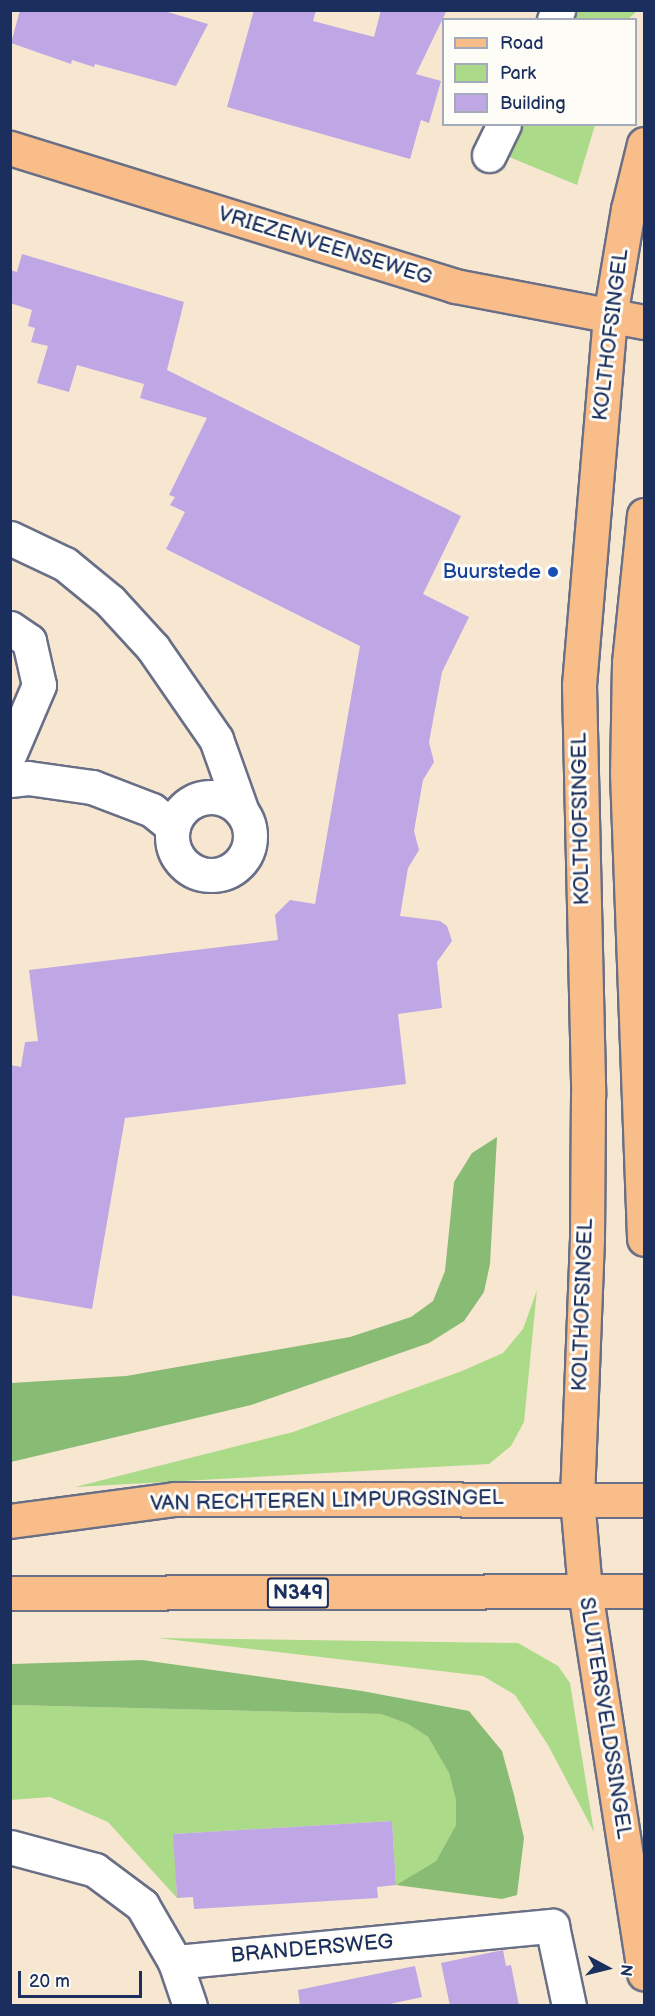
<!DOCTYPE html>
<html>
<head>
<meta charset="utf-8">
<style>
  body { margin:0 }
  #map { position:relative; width:655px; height:2016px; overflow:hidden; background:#f7e7d1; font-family:"Balsamiq Sans",sans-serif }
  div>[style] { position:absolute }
  .green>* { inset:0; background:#abdb88 }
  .forest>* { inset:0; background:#88bb74 }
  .building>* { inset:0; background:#bea7e4 }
  .roads { filter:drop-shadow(2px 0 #686f86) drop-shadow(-2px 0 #686f86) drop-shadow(0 2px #686f86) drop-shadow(0 -2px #686f86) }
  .minor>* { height:33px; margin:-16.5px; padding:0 16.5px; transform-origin:16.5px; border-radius:16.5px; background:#fff }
  .minor>.ring { margin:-16.5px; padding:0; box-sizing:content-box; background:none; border:33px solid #fff; border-radius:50% }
  .major>* { height:33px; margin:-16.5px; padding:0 16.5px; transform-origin:16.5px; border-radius:16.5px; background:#f8bd89 }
  .dots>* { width:16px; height:16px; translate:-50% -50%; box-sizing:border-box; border:3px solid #fdfcf7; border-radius:50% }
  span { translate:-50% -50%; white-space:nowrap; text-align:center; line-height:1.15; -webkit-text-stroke:6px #fdfcf7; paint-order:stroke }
  .shield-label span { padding:2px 4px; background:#fdfcf7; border:2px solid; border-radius:4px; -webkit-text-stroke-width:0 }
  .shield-label { font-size:20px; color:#1b2f5e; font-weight:700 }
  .street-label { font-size:21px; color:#1b2f5e }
  .transit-label { font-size:21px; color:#164399 }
  .right { translate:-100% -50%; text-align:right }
  .frame { position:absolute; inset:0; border:12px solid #1b2f5e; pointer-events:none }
  .legend { position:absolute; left:442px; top:18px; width:195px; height:108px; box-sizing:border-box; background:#fdfcf7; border:2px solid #a3aaba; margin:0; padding:8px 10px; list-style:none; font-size:18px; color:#1b2f5e }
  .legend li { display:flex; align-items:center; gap:12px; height:30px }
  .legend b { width:30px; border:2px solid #a3aaba }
  .north { position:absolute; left:577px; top:1938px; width:60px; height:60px; -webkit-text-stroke:4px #fdfcf7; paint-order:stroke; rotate:97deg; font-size:16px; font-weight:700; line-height:24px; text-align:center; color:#1b2f5e }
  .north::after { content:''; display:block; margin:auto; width:21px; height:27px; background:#1b2f5e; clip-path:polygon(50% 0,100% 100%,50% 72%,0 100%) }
  .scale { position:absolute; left:18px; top:1971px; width:124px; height:27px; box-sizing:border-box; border:3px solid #1b2f5e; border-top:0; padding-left:8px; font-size:18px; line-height:21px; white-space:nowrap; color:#1b2f5e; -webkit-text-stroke:4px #fdfcf7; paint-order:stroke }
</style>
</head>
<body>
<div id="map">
  <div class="green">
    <div style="clip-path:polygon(579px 11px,579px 10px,637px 11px,628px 19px,575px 19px)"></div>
    <div style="clip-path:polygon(522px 125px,595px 125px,577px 185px,507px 156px)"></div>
    <div style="clip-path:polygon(537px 1290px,524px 1422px,511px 1446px,489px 1464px,75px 1487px,293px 1432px,462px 1371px,503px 1353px,523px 1329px)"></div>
    <div style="clip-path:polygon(158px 1638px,518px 1643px,558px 1666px,570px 1683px,594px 1832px,548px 1745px,515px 1695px,483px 1676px)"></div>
    <div style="clip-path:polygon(11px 1705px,381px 1714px,408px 1724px,428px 1737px,449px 1773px,456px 1801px,456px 1825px,436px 1861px,396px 1885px,392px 1821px,174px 1834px,177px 1898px,108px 1822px,50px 1797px,11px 1800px)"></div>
  </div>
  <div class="forest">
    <div style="clip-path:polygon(497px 1137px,490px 1264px,484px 1292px,464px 1321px,429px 1343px,251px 1405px,11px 1462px,11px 1383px,126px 1376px,350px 1337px,411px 1317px,433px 1301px,445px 1271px,454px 1182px,472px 1153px)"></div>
    <div style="clip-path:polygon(142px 1660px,362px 1691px,469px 1711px,502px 1751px,514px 1795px,524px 1838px,517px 1895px,502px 1899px,396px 1885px,436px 1861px,456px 1825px,456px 1801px,449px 1773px,428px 1737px,408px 1724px,381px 1714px,11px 1705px,11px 1664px)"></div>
  </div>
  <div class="building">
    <div style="clip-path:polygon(20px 10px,161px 10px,208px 24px,176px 86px,95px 64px,94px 67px,72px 60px,71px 64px,11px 43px)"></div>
    <div style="clip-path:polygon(254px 10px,316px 10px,313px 21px,374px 37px,381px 10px,447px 10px,416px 74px,441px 81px,429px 123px,421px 120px,410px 159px,227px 107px)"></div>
    <div style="clip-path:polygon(22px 254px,184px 302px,167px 370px,461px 516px,423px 594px,469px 617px,442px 672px,429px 742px,434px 762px,423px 780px,414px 831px,419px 850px,408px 868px,400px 916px,440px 921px,447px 926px,452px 941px,437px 962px,442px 1008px,398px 1014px,406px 1084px,125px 1118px,92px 1309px,10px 1295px,10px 1065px,21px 1067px,25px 1042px,38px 1041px,29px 970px,278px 940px,275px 915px,290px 900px,315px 904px,360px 646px,166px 549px,185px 512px,170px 505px,175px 497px,169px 495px,207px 418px,140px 398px,144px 384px,77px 365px,69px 392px,37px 383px,48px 346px,31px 342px,35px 328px,28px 326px,32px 310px,10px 303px,10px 270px,17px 272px)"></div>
    <div style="clip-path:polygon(392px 1821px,396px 1885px,377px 1887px,378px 1898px,194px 1909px,193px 1897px,177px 1898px,173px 1834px)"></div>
    <div style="clip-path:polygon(503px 1950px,506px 1966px,511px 1965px,519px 2006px,450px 2006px,441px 1963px)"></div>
    <div style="clip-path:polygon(415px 1966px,422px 1997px,381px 2006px,300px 2006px,298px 1990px)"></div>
  </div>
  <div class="roads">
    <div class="minor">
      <div style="left:554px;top:20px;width:11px;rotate:-68deg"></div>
      <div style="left:489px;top:155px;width:34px;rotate:-64deg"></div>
      <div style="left:10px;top:538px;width:61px;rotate:25.3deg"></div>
      <div style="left:65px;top:564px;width:58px;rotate:39.4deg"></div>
      <div style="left:110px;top:601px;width:64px;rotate:47.5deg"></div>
      <div style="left:153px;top:648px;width:111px;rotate:55.3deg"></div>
      <div style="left:216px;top:739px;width:77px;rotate:70.4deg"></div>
      <div style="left:10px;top:628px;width:23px;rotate:34deg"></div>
      <div style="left:29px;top:641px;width:45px;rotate:77.2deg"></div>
      <div style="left:39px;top:685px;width:74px;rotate:113.1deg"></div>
      <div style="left:10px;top:780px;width:18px;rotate:-6deg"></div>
      <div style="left:28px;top:778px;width:65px;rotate:8deg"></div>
      <div style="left:92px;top:787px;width:64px;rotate:21deg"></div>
      <div style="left:152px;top:810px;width:27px;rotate:39deg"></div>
      <div class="ring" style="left:172px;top:797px;width:45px;height:45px"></div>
      <div style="left:10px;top:1847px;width:88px;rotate:15.1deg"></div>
      <div style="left:95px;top:1870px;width:59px;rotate:36.7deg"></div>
      <div style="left:142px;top:1905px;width:66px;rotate:59.9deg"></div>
      <div style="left:175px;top:1962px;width:46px;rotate:71.2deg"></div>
      <div style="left:175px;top:1962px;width:379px;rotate:-5.5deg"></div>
      <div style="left:552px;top:1926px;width:82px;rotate:78deg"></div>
    </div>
    <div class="major">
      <div style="left:644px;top:144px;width:67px;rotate:103.8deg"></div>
      <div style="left:628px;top:209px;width:109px;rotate:99.5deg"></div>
      <div style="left:610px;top:316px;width:370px;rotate:94.8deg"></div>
      <div style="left:579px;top:685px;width:410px;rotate:88.7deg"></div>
      <div style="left:588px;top:1095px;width:143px;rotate:90.4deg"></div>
      <div style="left:587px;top:1238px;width:261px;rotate:92.2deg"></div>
      <div style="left:577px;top:1499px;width:92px;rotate:85deg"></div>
      <div style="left:585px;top:1591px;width:387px;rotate:81.2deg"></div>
      <div style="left:10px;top:148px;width:466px;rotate:17.2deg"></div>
      <div style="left:455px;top:286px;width:192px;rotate:10.8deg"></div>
      <div style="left:644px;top:515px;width:149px;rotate:95.8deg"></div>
      <div style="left:629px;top:663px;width:110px;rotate:91deg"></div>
      <div style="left:627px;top:773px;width:466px;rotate:87.9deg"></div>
      <div style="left:10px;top:1521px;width:165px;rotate:-7.6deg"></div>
      <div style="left:174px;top:1499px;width:470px;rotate:0.1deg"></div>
      <div style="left:10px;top:1593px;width:634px;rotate:-0.18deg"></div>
    </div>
  </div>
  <div class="dots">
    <div style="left:553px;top:572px;background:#1a4fb4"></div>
  </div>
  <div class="shield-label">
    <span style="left:298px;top:1593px">N349</span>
  </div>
  <div class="street-label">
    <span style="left:325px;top:246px;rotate:17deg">VRIEZENVEENSEWEG</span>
    <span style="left:611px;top:335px;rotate:-83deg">KOLTHOFSINGEL</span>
    <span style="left:581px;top:819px;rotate:-91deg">KOLTHOFSINGEL</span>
    <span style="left:583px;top:1305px;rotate:-88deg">KOLTHOFSINGEL</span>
    <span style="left:327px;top:1501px;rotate:-1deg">VAN RECHTEREN LIMPURGSINGEL</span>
    <span style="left:605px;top:1718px;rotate:81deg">SLUITERSVELDSSINGEL</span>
    <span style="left:312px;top:1949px;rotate:-5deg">BRANDERSWEG</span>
  </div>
  <div class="transit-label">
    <span class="right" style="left:541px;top:572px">Buurstede</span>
  </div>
  <div class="frame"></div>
  <ul class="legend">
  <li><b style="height:8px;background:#f8bd89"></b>Road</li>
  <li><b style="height:16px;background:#abdb88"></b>Park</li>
  <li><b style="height:16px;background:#bea7e4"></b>Building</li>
  </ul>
  <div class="north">N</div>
  <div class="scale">20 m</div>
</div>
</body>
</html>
